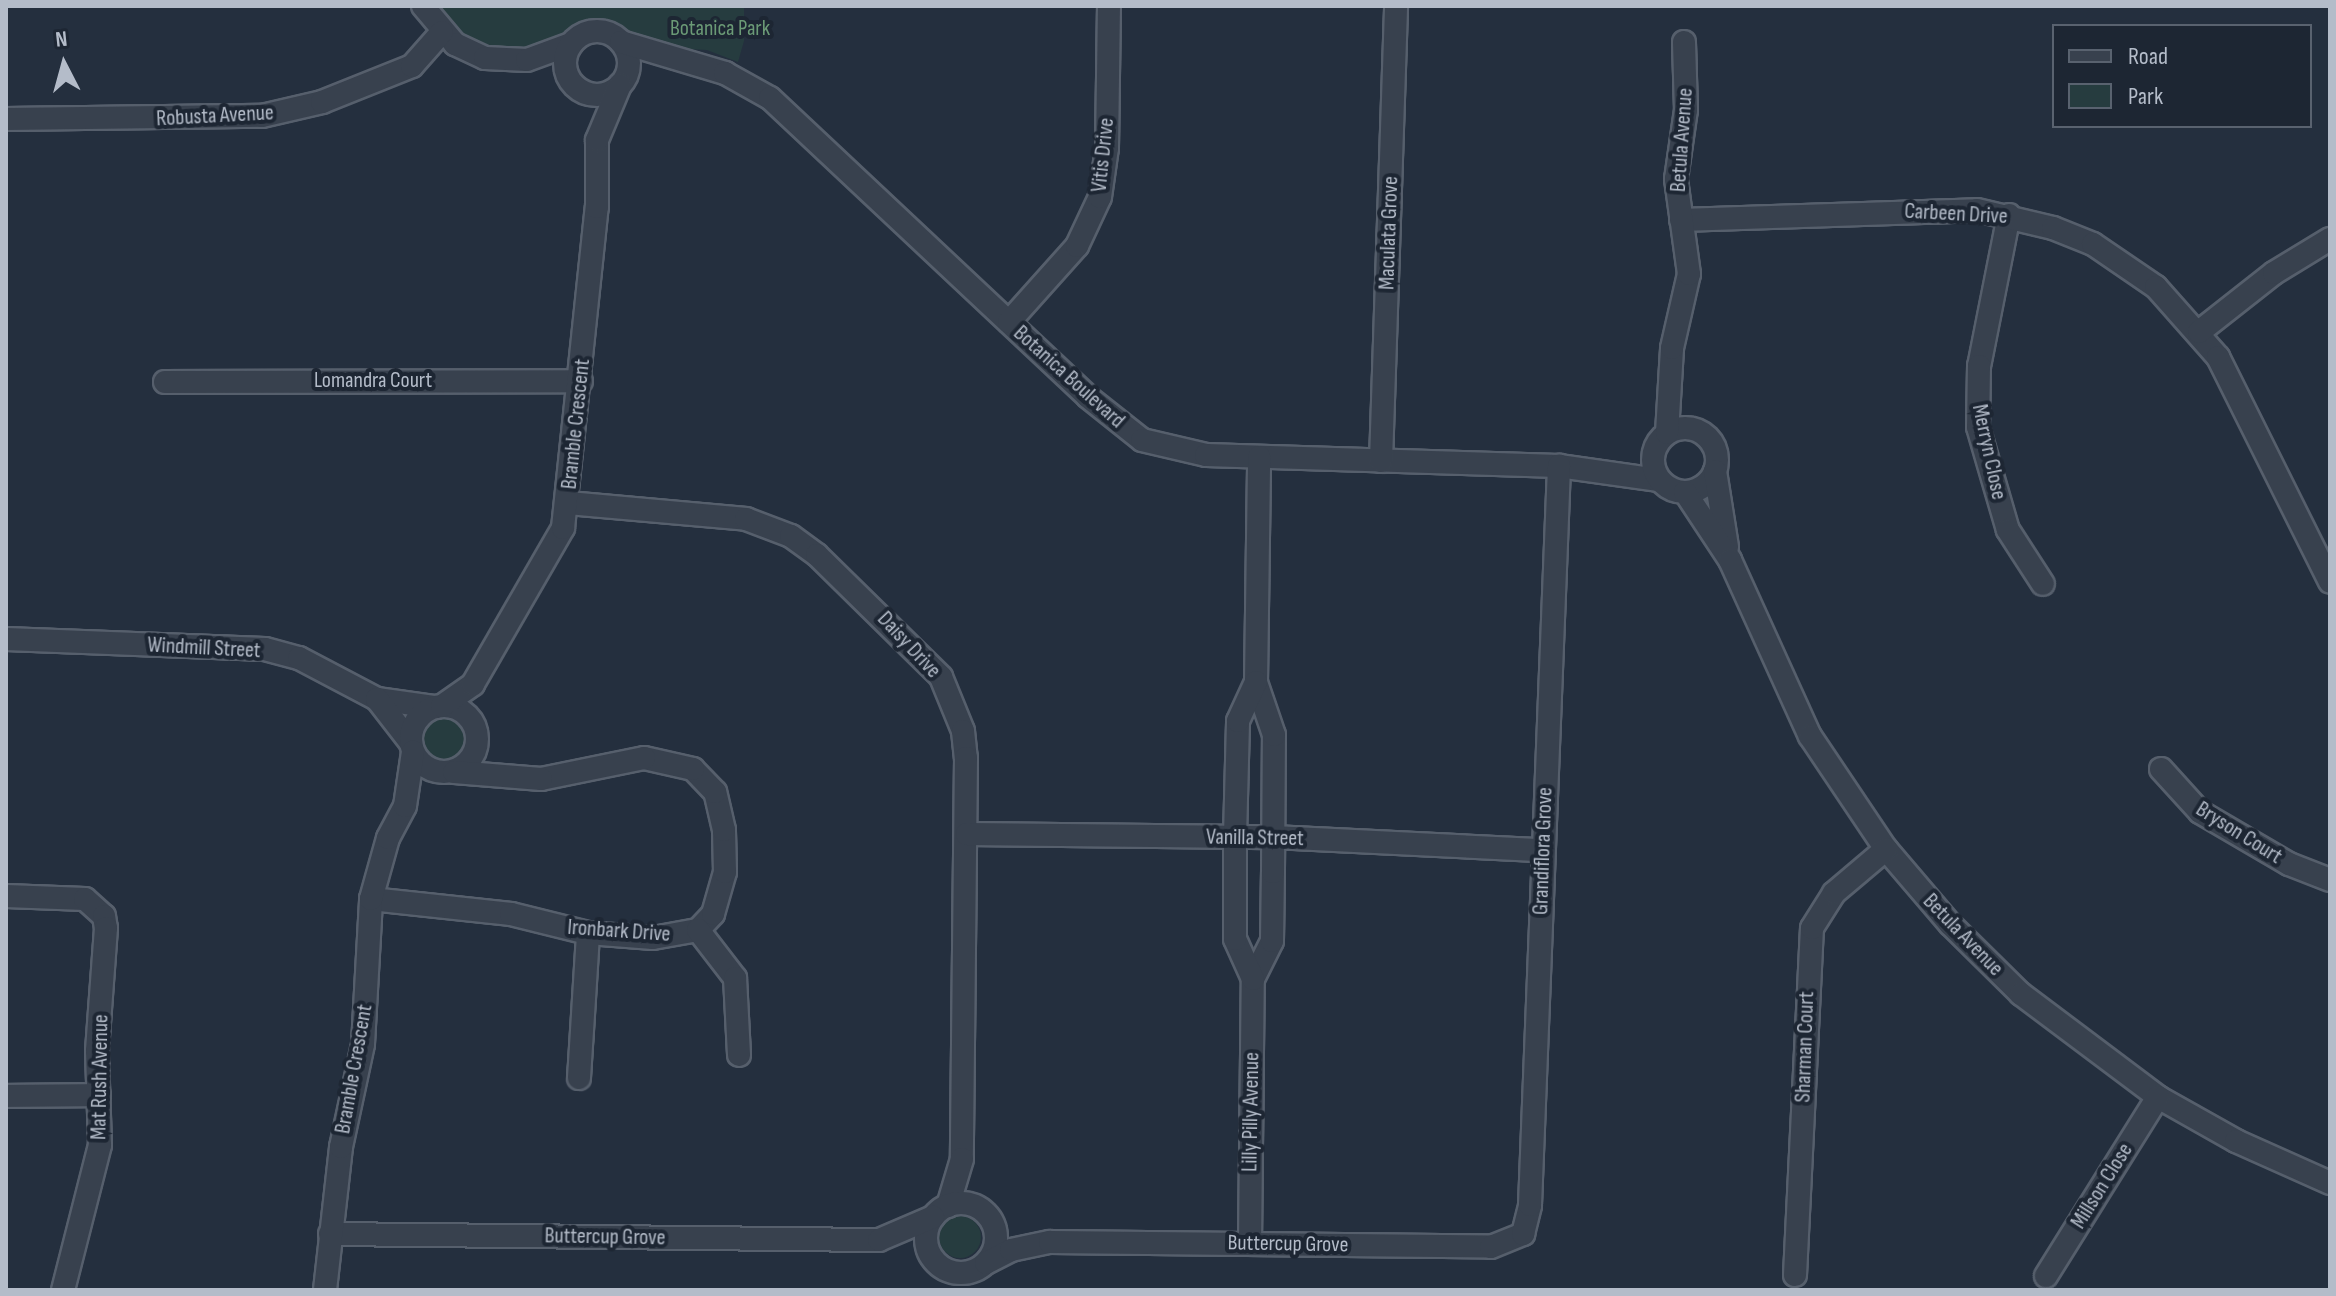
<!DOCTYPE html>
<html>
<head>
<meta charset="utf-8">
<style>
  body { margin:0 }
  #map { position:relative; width:2336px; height:1296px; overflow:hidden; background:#242f3e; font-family:"Sofia Sans Condensed",sans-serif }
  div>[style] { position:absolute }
  .green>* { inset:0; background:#263c3f }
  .round { border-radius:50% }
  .roads { filter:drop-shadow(2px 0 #565f6c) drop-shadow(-2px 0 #565f6c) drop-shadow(0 2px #565f6c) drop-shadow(0 -2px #565f6c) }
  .minor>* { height:22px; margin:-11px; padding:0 11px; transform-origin:11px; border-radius:11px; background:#38414e }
  .minor>.ring { margin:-11px; padding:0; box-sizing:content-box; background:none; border:22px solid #38414e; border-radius:50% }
  span { translate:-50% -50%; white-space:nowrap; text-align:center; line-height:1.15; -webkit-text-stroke:8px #1d2633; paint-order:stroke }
  .park-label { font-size:22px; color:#6b9a76 }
  .street-label { font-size:22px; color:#b4bcc9 }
  .frame { position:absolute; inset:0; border:8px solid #b4bcc9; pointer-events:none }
  .legend { position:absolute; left:2052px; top:24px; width:260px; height:104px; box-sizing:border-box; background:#1d2633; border:2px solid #59626f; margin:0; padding:10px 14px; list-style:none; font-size:24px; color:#b4bcc9 }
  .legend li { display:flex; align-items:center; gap:16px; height:40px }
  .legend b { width:40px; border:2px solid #59626f }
  .north { position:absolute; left:24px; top:24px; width:80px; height:80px; -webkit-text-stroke:6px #1d2633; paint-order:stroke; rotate:354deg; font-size:22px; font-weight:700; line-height:32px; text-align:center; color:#b4bcc9 }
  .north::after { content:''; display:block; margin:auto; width:28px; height:36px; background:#b4bcc9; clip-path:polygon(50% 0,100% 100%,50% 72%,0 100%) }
</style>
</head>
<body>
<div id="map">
  <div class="green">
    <div style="clip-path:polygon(437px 6px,744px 6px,744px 41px,738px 62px,707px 50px,651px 47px,592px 24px,531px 48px,496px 48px,461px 34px)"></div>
    <div class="round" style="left:424px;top:717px;width:42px;height:42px"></div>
    <div class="round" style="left:939px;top:1216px;width:42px;height:42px"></div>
  </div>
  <div class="roads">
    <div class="minor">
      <div style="left:423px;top:6px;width:50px;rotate:49.9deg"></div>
      <div style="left:455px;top:44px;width:33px;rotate:25deg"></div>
      <div style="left:485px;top:58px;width:42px;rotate:2.7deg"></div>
      <div style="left:527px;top:60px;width:47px;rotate:-20deg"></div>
      <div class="ring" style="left:565px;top:31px;width:42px;height:42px"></div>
      <div style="left:621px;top:42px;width:109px;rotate:16.6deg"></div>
      <div style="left:725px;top:73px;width:51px;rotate:29.1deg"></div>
      <div style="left:770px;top:98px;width:436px;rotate:43.2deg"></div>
      <div style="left:1088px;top:397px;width:69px;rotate:38.5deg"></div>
      <div style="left:1142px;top:440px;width:66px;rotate:13.2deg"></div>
      <div style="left:1206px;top:455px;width:353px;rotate:1.8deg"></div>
      <div style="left:1559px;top:466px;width:101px;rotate:8deg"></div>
      <div style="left:6px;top:119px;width:256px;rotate:-0.7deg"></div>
      <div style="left:262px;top:116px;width:62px;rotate:-13.1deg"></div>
      <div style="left:322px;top:102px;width:97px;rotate:-21.8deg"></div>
      <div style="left:412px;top:66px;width:45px;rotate:-48.6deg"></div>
      <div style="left:2009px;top:215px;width:154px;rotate:101.2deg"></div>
      <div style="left:1979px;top:366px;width:61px;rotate:90.9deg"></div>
      <div style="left:1978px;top:427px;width:107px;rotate:73.8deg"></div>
      <div style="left:2008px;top:530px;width:64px;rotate:57.1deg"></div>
      <div style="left:1681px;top:220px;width:296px;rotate:-1.9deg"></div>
      <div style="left:1977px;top:210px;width:78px;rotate:13.3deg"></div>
      <div style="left:2053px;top:228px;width:43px;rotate:21.8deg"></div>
      <div style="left:2093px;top:244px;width:76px;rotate:34.3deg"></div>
      <div style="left:2156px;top:287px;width:94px;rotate:48.5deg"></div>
      <div style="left:2218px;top:357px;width:251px;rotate:63.5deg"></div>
      <div style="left:1009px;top:322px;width:102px;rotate:-48.2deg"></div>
      <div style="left:1077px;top:246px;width:54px;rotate:-64.9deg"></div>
      <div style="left:1100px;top:197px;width:49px;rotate:-81.9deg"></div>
      <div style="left:1107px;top:148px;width:142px;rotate:-89.2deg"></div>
      <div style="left:2199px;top:332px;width:95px;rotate:-38.2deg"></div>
      <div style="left:2274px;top:273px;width:66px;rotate:-31.3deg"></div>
      <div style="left:165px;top:382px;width:416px;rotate:-0.1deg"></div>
      <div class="ring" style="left:1653px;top:428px;width:42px;height:42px"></div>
      <div style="left:1667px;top:433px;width:85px;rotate:-86.6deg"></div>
      <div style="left:1672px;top:348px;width:76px;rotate:-77.1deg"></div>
      <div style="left:1689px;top:274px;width:96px;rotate:-97.8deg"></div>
      <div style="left:1676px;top:179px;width:70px;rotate:-81.8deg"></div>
      <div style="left:1686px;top:110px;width:68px;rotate:-91.7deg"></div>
      <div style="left:1381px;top:461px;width:455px;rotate:-88.1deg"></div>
      <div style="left:1715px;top:471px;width:77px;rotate:81deg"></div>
      <div style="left:1685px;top:492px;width:82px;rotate:56.5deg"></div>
      <div style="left:1730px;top:560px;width:193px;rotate:65.6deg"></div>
      <div style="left:1810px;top:736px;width:136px;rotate:56.1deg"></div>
      <div style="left:1886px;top:849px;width:99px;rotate:49.5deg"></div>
      <div style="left:1950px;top:924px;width:100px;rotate:44.6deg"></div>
      <div style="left:2021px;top:994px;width:171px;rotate:36.9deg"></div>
      <div style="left:2158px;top:1097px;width:90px;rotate:29.4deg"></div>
      <div style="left:2236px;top:1141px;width:103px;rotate:24.1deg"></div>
      <div style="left:568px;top:503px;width:179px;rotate:5.1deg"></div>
      <div style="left:746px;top:519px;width:48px;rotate:20.7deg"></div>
      <div style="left:791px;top:536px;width:32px;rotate:36deg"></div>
      <div style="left:817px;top:555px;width:174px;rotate:44.5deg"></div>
      <div style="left:941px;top:677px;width:58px;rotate:67.8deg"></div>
      <div style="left:963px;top:731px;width:27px;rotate:84deg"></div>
      <div style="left:966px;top:758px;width:401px;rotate:90.6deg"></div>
      <div style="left:962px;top:1159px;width:49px;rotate:106.6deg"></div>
      <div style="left:6px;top:639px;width:259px;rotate:2.2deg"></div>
      <div style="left:265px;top:649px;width:35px;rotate:15deg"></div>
      <div style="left:299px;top:658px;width:88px;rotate:27.7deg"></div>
      <div style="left:377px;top:699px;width:59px;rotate:7.9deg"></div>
      <div style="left:377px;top:699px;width:56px;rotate:52.3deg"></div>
      <div class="ring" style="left:411px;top:706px;width:44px;height:44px"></div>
      <div style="left:442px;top:706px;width:38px;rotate:-35deg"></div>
      <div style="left:473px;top:684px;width:180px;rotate:-60deg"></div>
      <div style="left:563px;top:528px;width:323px;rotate:-84deg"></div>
      <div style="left:597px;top:207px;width:67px;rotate:-90deg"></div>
      <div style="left:597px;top:140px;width:60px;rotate:-67.3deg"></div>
      <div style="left:2161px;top:769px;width:58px;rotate:47.8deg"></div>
      <div style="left:2200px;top:812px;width:103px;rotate:30.3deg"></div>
      <div style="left:2289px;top:864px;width:44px;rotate:21.3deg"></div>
      <div style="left:967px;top:834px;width:306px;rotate:0.6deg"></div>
      <div style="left:1273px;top:837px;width:269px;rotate:2.8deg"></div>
      <div style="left:6px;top:896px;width:79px;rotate:2.2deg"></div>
      <div style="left:85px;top:899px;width:25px;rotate:42deg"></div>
      <div style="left:104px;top:916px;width:12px;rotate:81deg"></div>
      <div style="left:106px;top:928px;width:123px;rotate:94.2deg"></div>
      <div style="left:97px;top:1051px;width:94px;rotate:88.2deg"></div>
      <div style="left:100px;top:1145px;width:150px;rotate:104.3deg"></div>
      <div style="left:371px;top:899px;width:141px;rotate:6.1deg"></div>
      <div style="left:511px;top:914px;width:79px;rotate:13.9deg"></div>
      <div style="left:588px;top:933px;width:65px;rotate:4.4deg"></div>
      <div style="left:653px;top:938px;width:46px;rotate:-10.1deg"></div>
      <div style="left:698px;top:930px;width:22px;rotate:-47deg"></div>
      <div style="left:713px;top:914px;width:44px;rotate:-74.1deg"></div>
      <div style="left:725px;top:872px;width:42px;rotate:-91.4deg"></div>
      <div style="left:724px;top:830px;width:39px;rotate:-103deg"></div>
      <div style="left:715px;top:792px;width:32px;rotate:-134deg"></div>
      <div style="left:693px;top:769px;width:50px;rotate:-167.3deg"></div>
      <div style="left:644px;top:758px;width:105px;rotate:168.5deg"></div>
      <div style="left:541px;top:779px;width:87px;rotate:-175.4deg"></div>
      <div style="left:698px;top:930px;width:61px;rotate:52.4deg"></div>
      <div style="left:735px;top:978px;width:77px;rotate:87deg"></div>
      <div style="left:1253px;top:979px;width:42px;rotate:-63.4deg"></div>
      <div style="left:1272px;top:941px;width:69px;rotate:-89.2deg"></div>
      <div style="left:1273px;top:872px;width:137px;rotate:-89.6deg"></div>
      <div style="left:1274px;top:735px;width:56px;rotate:-108.8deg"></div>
      <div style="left:1256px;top:682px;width:225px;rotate:-89.2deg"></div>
      <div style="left:579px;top:1078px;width:145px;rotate:-86.4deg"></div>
      <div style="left:6px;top:1096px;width:93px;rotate:-0.6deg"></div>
      <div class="ring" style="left:926px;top:1203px;width:48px;height:48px"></div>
      <div style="left:330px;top:1234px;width:549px;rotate:0.63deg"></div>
      <div style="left:879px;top:1240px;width:59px;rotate:-23.1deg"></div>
      <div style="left:1250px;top:1244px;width:265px;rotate:-89.4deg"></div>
      <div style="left:1253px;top:979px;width:44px;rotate:-114.2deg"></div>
      <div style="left:1235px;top:939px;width:102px;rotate:-90deg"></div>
      <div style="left:1235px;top:837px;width:116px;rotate:-88.5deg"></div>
      <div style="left:1238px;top:721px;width:43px;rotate:-65.2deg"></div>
      <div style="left:986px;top:1263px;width:28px;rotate:-27deg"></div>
      <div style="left:1011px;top:1250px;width:40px;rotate:-12deg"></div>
      <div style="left:1050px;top:1242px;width:441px;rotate:0.6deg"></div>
      <div style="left:1491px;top:1247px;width:35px;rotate:-22deg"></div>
      <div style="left:1523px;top:1234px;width:30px;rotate:-76deg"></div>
      <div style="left:1530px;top:1205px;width:740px;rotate:-87.75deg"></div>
      <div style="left:1795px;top:1275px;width:347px;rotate:-87.2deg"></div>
      <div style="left:1812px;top:928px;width:41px;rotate:-57.8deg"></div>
      <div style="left:1834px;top:893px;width:68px;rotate:-40.2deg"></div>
      <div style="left:2046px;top:1276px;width:211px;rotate:-58deg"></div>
      <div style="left:325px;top:1290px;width:144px;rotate:-83.6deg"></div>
      <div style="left:341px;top:1147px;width:105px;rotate:-77.9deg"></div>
      <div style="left:363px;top:1044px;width:145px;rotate:-86.8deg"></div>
      <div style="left:371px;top:899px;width:63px;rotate:-74.4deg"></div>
      <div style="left:388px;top:838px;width:36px;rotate:-62deg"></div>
      <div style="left:405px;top:806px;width:55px;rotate:-81.6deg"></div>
    </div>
  </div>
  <div class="park-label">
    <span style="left:720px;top:29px">Botanica Park</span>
  </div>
  <div class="street-label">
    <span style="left:215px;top:116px;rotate:-3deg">Robusta Avenue</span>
    <span style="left:1682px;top:140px;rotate:-86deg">Betula Avenue</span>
    <span style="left:1103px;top:155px;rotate:-84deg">Vitis Drive</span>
    <span style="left:1956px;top:214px;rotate:3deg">Carbeen Drive</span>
    <span style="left:1389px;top:233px;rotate:-88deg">Maculata Grove</span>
    <span style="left:1069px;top:377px;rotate:42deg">Botanica Boulevard</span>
    <span style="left:373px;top:381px">Lomandra Court</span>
    <span style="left:576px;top:424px;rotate:-84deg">Bramble Crescent</span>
    <span style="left:1989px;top:452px;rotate:78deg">Merryn Close</span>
    <span style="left:909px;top:645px;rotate:47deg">Daisy Drive</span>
    <span style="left:204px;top:648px;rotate:3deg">Windmill Street</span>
    <span style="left:2239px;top:833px;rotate:32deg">Bryson Court</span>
    <span style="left:1255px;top:838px;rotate:1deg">Vanilla Street</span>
    <span style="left:1543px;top:851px;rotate:-88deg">Grandiflora Grove</span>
    <span style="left:619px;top:931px;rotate:4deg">Ironbark Drive</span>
    <span style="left:1963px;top:935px;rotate:46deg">Betula Avenue</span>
    <span style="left:1805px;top:1047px;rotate:-88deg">Sharman Court</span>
    <span style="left:354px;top:1069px;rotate:-80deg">Bramble Crescent</span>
    <span style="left:100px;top:1077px;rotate:-89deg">Mat Rush Avenue</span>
    <span style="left:1251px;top:1112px;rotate:-89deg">Lilly Pilly Avenue</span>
    <span style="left:2102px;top:1186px;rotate:-58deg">Millson Close</span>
    <span style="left:605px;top:1237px;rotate:1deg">Buttercup Grove</span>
    <span style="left:1288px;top:1244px;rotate:1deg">Buttercup Grove</span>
  </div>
  <div class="frame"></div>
  <ul class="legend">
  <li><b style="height:10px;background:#38414e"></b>Road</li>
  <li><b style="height:22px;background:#263c3f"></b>Park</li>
  </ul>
  <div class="north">N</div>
</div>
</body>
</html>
